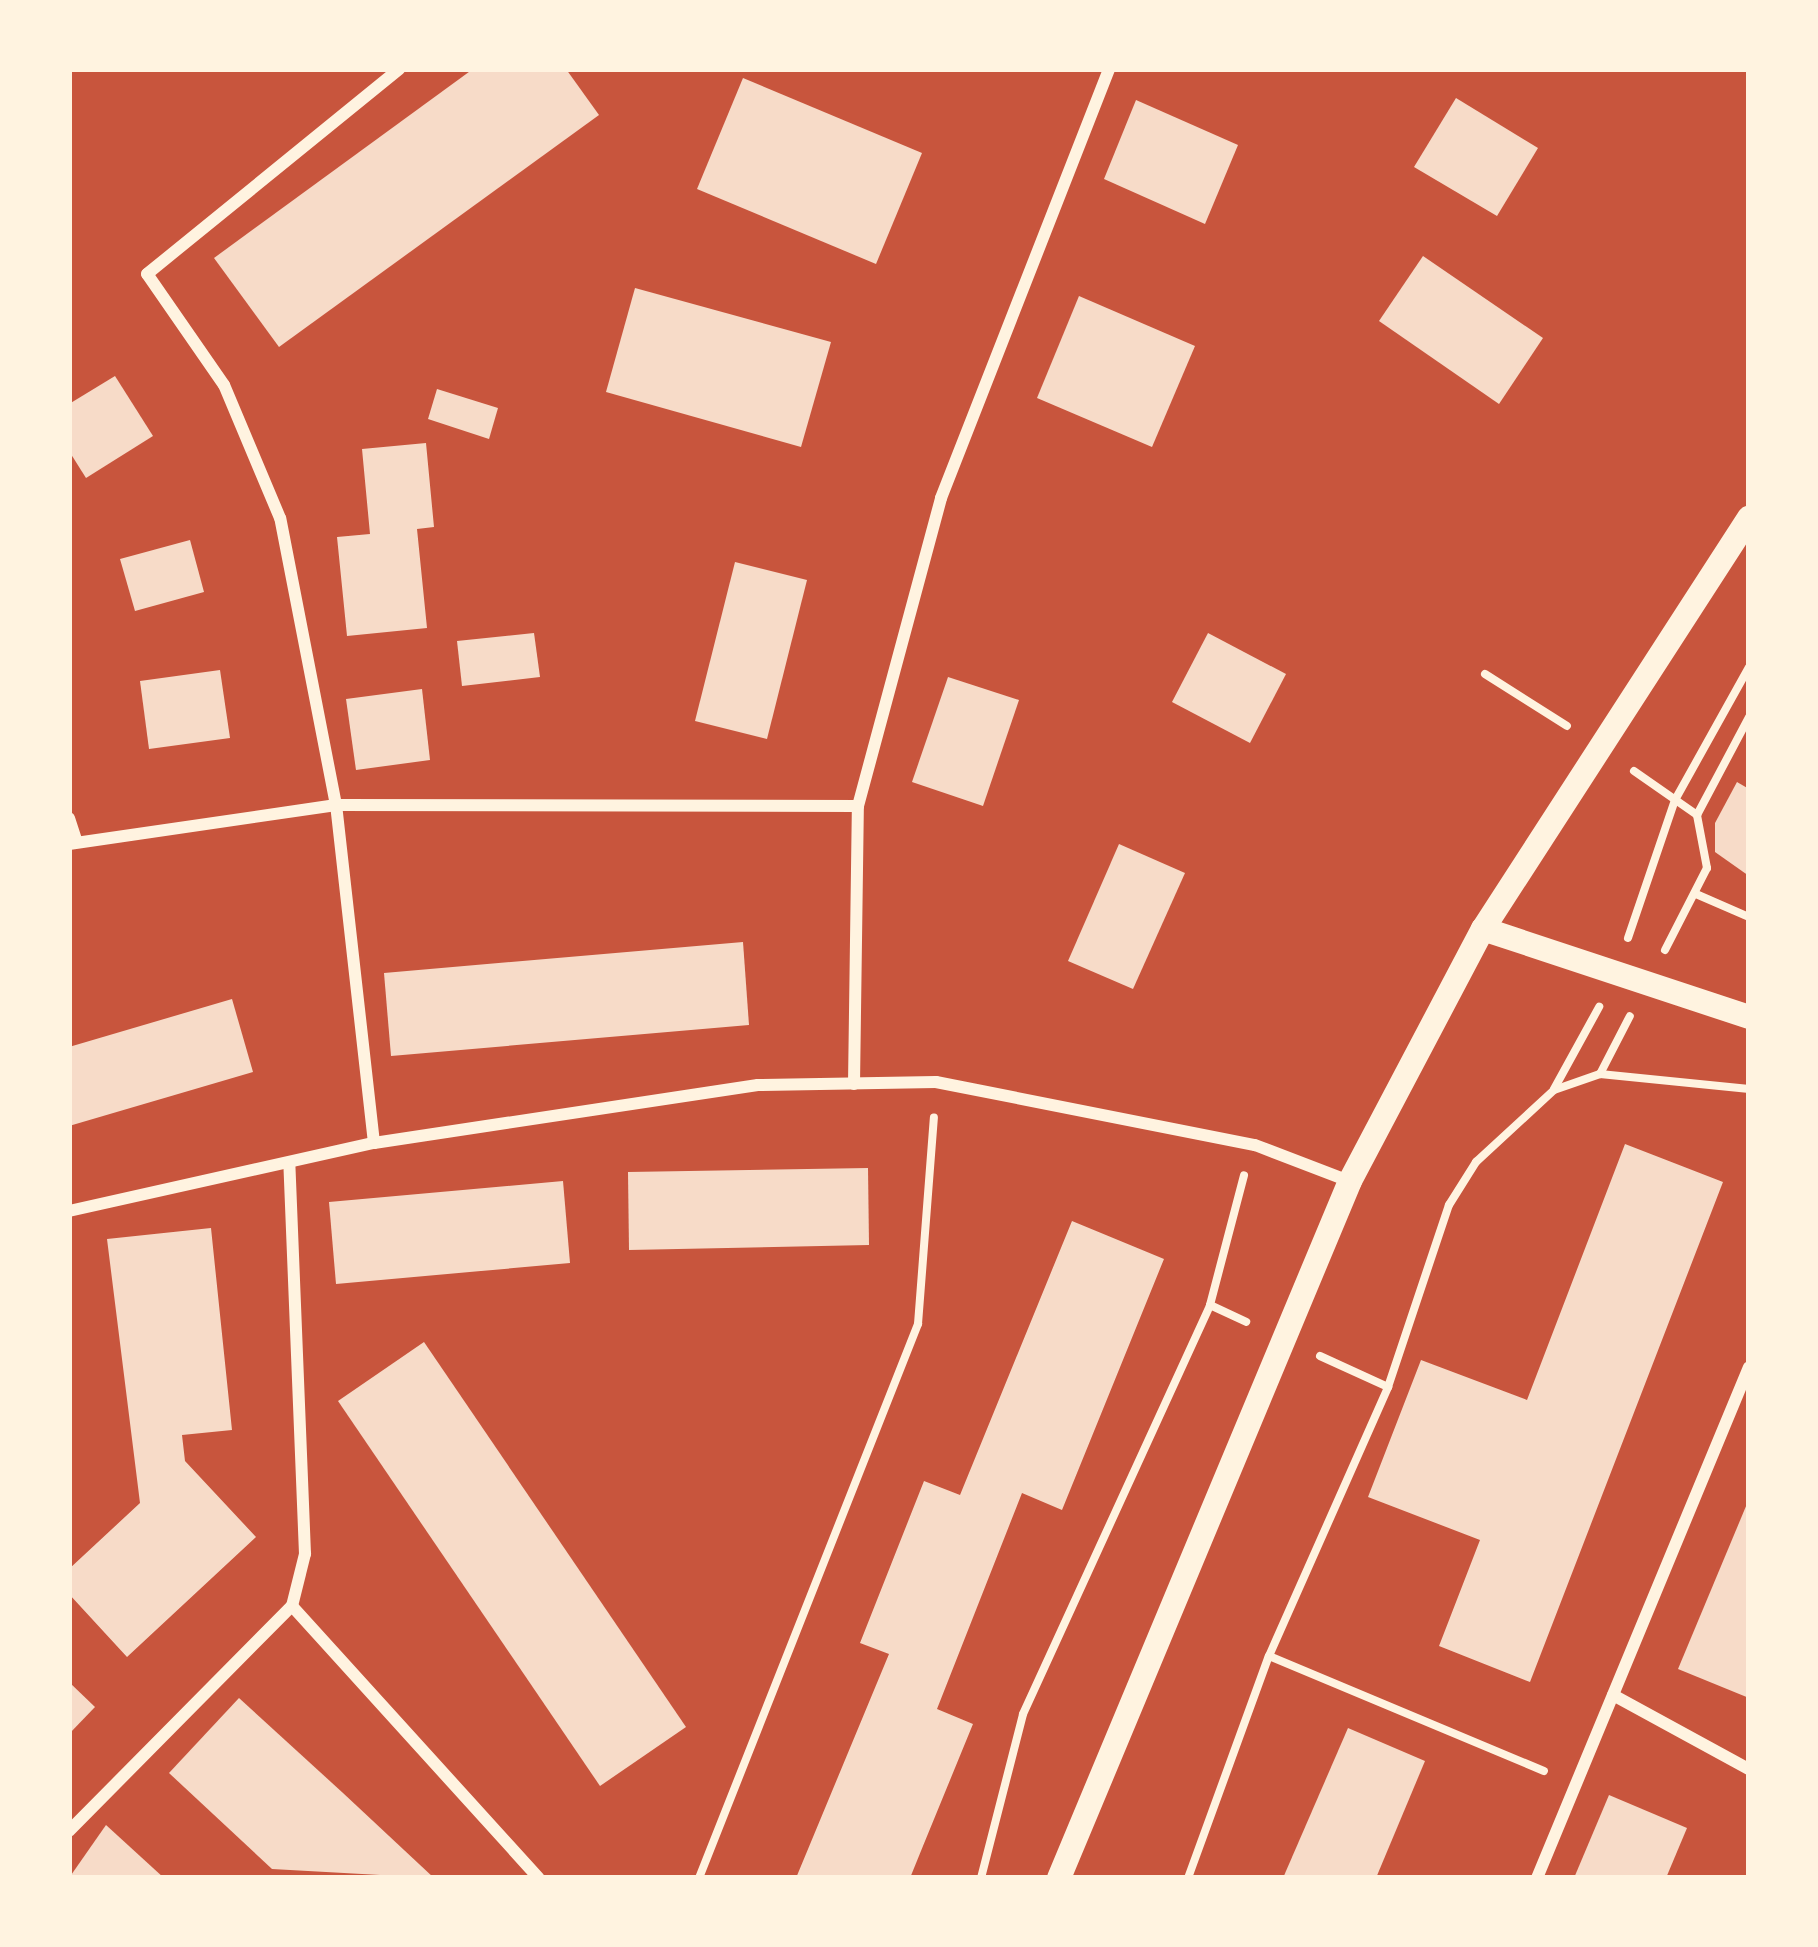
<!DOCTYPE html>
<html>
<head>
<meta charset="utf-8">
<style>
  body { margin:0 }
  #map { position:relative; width:1818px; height:1947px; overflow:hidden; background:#c8553d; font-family:Barlow,sans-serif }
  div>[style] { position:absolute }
  .building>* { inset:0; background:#f7dbc8 }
  .path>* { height:8px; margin:-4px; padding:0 4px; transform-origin:4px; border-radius:4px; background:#fff3e0 }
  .minor>* { height:12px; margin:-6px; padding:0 6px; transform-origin:6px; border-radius:6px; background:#fff3e0 }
  .secondary>* { height:24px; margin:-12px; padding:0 12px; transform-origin:12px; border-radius:12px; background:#fff3e0 }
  span { translate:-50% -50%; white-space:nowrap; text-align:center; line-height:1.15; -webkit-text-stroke:9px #fff3e0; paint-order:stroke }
  .frame { position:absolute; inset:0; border:72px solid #fff3e0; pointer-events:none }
</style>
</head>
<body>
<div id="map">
  <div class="building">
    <div style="clip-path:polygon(473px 69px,566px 69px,599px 115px,279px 347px,214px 258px)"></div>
    <div style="clip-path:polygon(743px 78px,922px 153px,876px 264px,697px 189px)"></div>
    <div style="clip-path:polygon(1456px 98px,1538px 148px,1497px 216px,1414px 167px)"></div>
    <div style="clip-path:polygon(1136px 100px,1238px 145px,1205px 224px,1104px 179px)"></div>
    <div style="clip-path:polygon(1423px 256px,1543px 338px,1499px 404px,1379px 321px)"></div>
    <div style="clip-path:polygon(635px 288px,831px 342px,801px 447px,606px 392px)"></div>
    <div style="clip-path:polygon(1079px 296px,1195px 346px,1152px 447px,1037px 398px)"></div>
    <div style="clip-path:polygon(115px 376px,153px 436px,86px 478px,69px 451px,69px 404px)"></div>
    <div style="clip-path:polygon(437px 389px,498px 408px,489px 439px,428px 419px)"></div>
    <div style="clip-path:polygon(426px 443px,434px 527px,417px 529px,427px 628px,347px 636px,337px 537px,370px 534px,362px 449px)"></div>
    <div style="clip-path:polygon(190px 540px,204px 592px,135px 611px,120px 559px)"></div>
    <div style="clip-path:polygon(735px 562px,807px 580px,767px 739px,695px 721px)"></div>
    <div style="clip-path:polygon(534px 633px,540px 677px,462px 686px,457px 641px)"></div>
    <div style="clip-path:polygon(1208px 633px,1286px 674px,1250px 743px,1172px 702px)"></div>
    <div style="clip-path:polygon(220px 670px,230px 738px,149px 749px,140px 681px)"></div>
    <div style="clip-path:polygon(948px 677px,1019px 700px,983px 806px,912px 782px)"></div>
    <div style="clip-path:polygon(422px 689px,430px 760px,356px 770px,346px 699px)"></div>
    <div style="clip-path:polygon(1737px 782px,1749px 789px,1749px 876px,1715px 852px,1715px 823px)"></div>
    <div style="clip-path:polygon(1119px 844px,1185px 873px,1133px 989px,1068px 961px)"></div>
    <div style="clip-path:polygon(743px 942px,749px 1025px,391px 1056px,384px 973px)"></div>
    <div style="clip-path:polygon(232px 999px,253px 1072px,69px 1126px,69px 1047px)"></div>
    <div style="clip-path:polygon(1625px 1144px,1723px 1182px,1530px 1682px,1439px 1646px,1480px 1540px,1368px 1497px,1421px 1360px,1527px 1400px)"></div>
    <div style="clip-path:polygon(868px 1168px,869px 1245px,629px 1250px,628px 1172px)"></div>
    <div style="clip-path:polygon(563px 1181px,570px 1263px,336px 1284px,329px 1202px)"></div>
    <div style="clip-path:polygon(1072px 1221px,1164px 1259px,1062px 1510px,1022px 1493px,937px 1709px,973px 1724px,923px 1846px,910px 1878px,796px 1878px,889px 1654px,860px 1643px,924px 1481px,960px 1495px)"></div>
    <div style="clip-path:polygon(211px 1228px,232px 1430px,182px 1435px,185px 1461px,256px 1537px,127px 1657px,69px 1594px,69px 1569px,140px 1503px,107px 1239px)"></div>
    <div style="clip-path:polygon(424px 1342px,686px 1727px,600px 1786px,338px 1401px)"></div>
    <div style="clip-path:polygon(1749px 1499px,1749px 1698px,1678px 1669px)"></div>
    <div style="clip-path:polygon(69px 1682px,95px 1707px,69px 1734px)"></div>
    <div style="clip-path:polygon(239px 1698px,343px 1793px,434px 1878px,272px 1869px,169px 1773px)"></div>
    <div style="clip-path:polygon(1348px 1728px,1425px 1761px,1376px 1878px,1283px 1878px)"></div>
    <div style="clip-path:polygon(1609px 1795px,1687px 1828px,1666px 1878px,1574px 1878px)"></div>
    <div style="clip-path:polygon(106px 1825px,164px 1878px,69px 1878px)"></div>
  </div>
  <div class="path">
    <div style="left:1485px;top:674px;width:97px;rotate:32.4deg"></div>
    <div style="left:1634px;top:771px;width:77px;rotate:34.9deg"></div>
    <div style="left:1696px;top:894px;width:58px;rotate:23.5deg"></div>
    <div style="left:1628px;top:938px;width:146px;rotate:-71.2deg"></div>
    <div style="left:1675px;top:800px;width:152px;rotate:-60.9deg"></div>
    <div style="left:1665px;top:950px;width:92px;rotate:-62.9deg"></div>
    <div style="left:1707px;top:868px;width:54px;rotate:-100.7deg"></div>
    <div style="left:1697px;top:815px;width:111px;rotate:-62deg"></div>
    <div style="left:1600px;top:1074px;width:65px;rotate:-62.7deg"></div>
    <div style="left:1554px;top:1089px;width:94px;rotate:-61.2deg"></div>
    <div style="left:1210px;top:1305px;width:40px;rotate:25deg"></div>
    <div style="left:1320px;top:1356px;width:75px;rotate:24.5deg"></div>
    <div style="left:1269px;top:1656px;width:298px;rotate:22.7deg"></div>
    <div style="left:699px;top:1878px;width:596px;rotate:-68.43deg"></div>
    <div style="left:918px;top:1324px;width:207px;rotate:-85.6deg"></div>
    <div style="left:981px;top:1878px;width:169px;rotate:-75.6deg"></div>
    <div style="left:1023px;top:1714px;width:450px;rotate:-65.4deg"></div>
    <div style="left:1210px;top:1305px;width:134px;rotate:-75.3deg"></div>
    <div style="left:1188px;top:1878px;width:236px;rotate:-70deg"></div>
    <div style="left:1269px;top:1656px;width:294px;rotate:-66.1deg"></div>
    <div style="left:1388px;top:1387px;width:192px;rotate:-71.5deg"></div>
    <div style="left:1449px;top:1205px;width:51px;rotate:-57.9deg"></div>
    <div style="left:1476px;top:1162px;width:106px;rotate:-42.7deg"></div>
    <div style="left:1554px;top:1090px;width:49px;rotate:-19.2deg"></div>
    <div style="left:1600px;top:1074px;width:150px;rotate:5.7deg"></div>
  </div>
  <div class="minor">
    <div style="left:69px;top:818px;width:25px;rotate:72deg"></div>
    <div style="left:69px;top:844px;width:270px;rotate:-8.3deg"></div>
    <div style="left:336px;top:805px;width:522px;rotate:0.11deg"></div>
    <div style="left:854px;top:1084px;width:278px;rotate:-89.2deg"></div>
    <div style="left:858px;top:806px;width:319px;rotate:-74.9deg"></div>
    <div style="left:941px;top:498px;width:461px;rotate:-68.6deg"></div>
    <div style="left:374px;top:1143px;width:340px;rotate:-96.4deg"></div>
    <div style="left:336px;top:805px;width:292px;rotate:-101deg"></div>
    <div style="left:280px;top:518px;width:144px;rotate:-112.8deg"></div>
    <div style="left:224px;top:385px;width:135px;rotate:-124.7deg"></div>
    <div style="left:147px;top:274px;width:325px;rotate:-39.1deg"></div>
    <div style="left:69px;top:1211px;width:312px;rotate:-12.6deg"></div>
    <div style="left:374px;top:1143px;width:388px;rotate:-8.6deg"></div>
    <div style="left:758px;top:1085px;width:178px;rotate:-1deg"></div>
    <div style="left:936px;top:1082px;width:325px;rotate:11.2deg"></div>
    <div style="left:1255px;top:1145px;width:101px;rotate:21deg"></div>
    <div style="left:292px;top:1606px;width:367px;rotate:47.8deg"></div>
    <div style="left:1613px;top:1695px;width:155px;rotate:28.6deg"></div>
    <div style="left:69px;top:1831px;width:317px;rotate:-45.3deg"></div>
    <div style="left:292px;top:1606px;width:54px;rotate:-76deg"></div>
    <div style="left:305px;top:1554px;width:390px;rotate:-92.3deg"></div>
    <div style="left:1537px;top:1878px;width:553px;rotate:-67.47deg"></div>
  </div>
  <div class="secondary">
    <div style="left:1483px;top:929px;width:280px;rotate:18.3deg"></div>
    <div style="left:1059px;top:1878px;width:755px;rotate:-67.34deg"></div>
    <div style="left:1350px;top:1181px;width:285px;rotate:-62.2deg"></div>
    <div style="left:1483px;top:929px;width:490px;rotate:-57.1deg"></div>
  </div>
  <div class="frame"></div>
</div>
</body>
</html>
